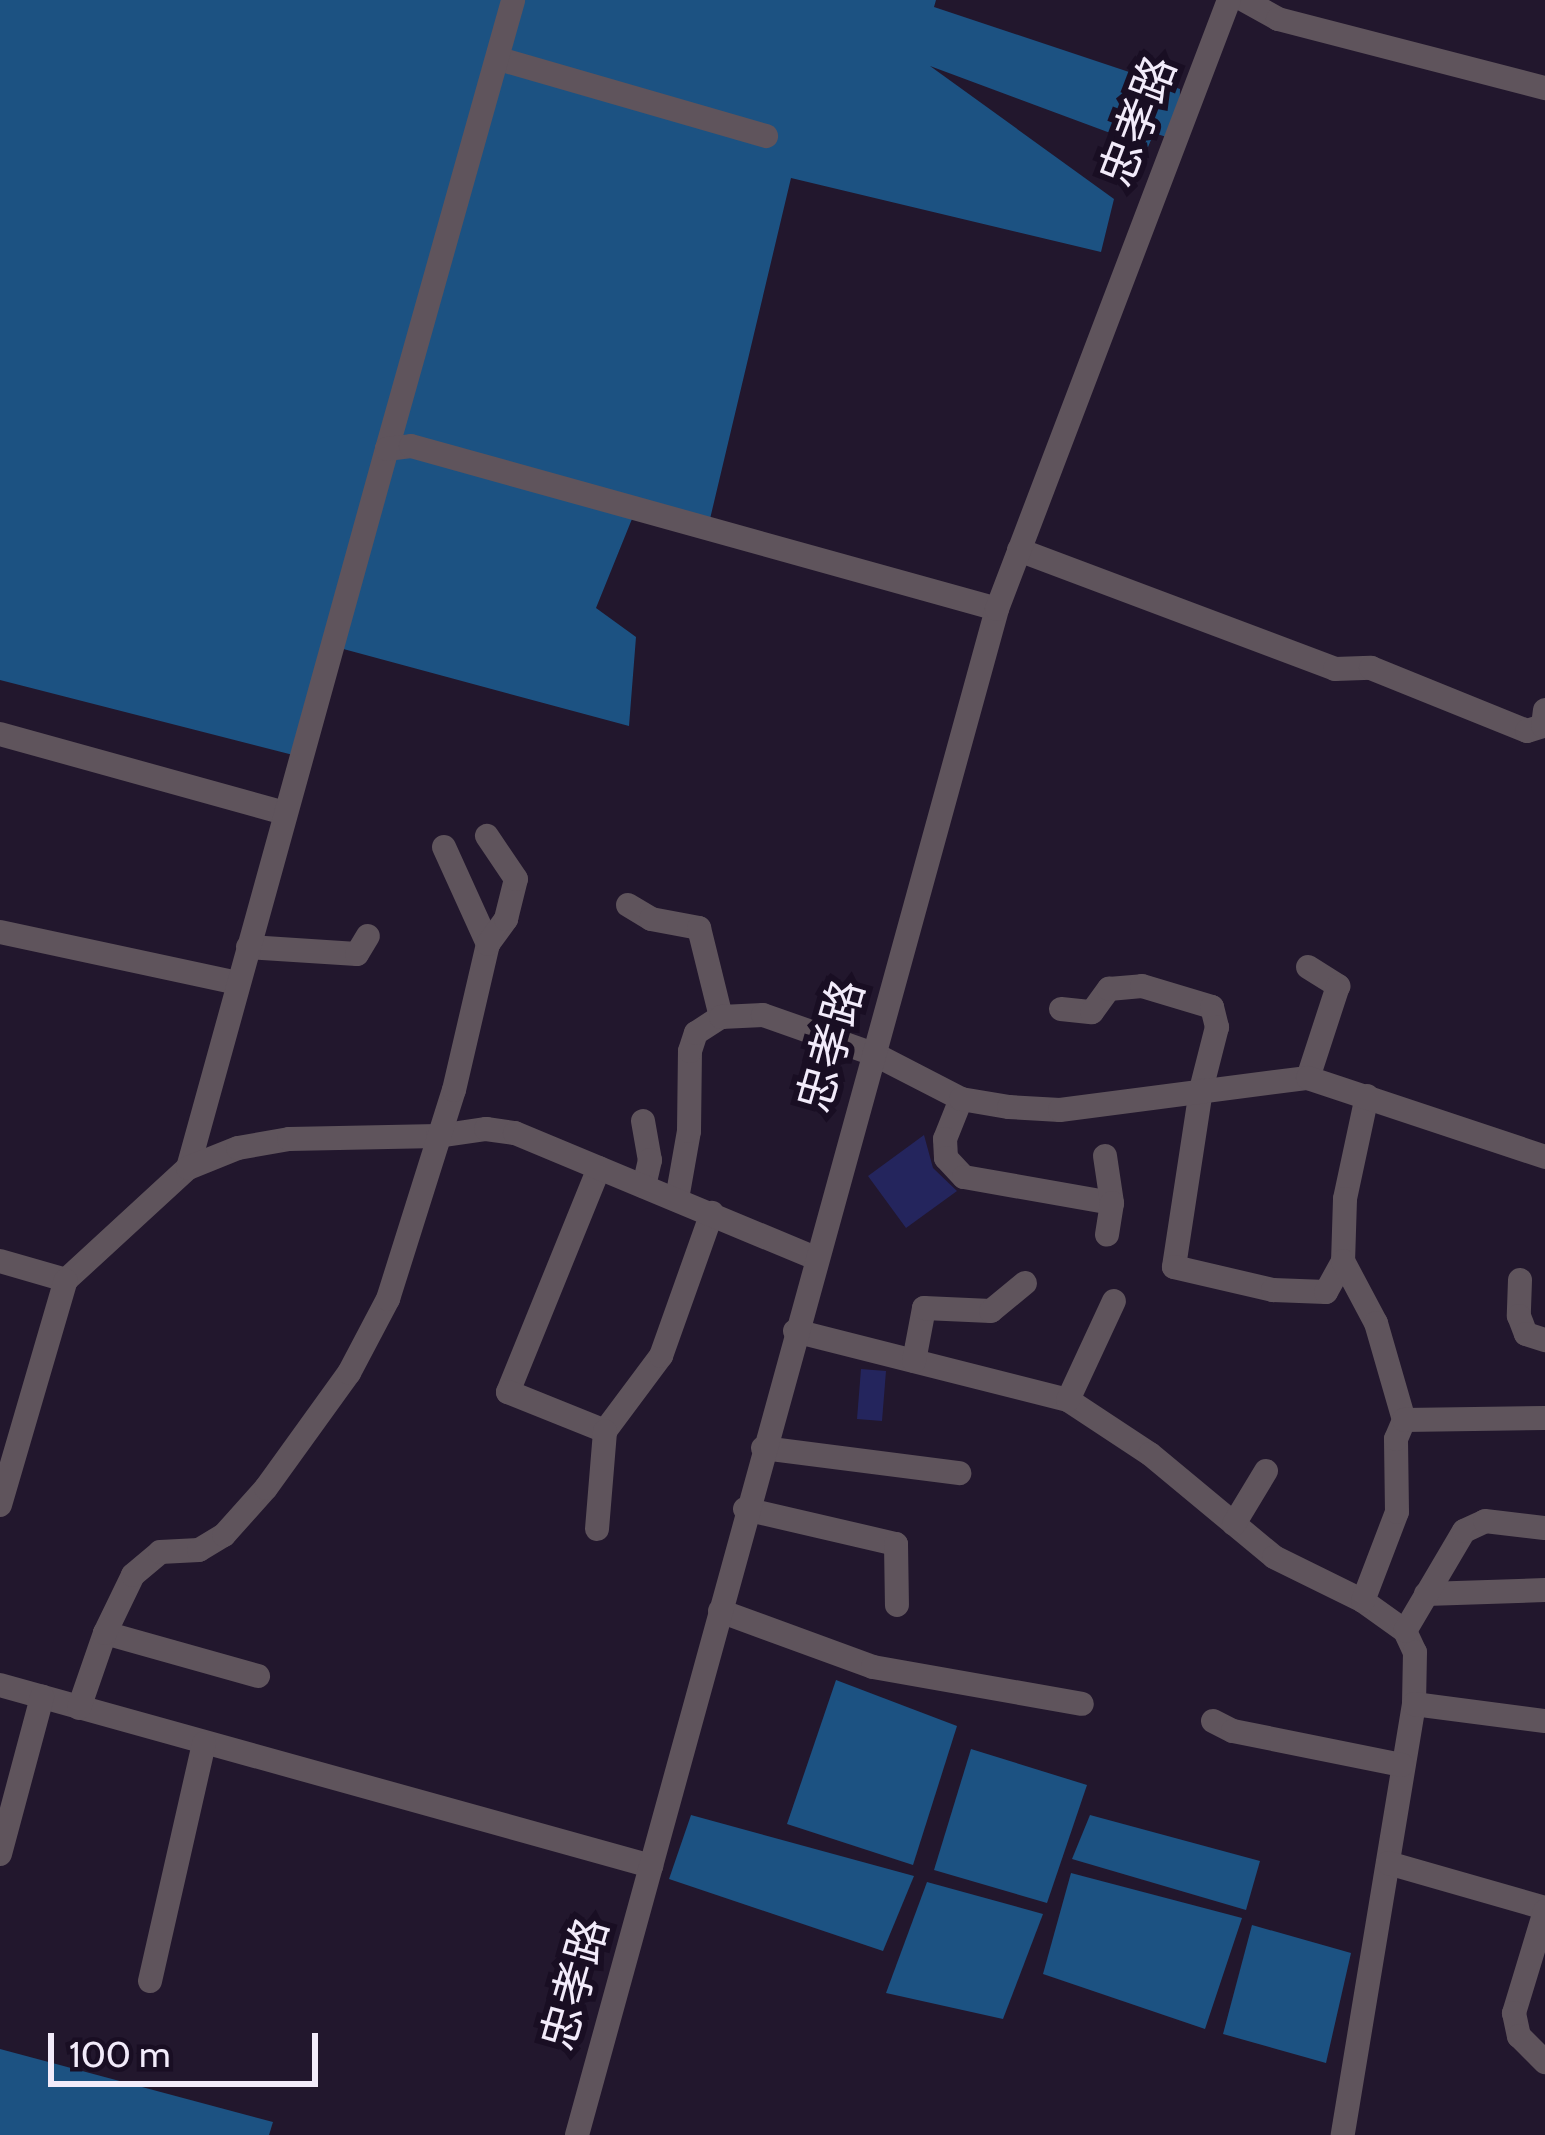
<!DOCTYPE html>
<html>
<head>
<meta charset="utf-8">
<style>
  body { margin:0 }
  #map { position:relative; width:1545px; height:2135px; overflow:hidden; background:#22172d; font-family:Cabin,"Noto Sans TC",sans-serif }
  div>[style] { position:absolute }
  .water>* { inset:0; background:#1c5282 }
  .building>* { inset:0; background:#24255d }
  .minor>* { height:24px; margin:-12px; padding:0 12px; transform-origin:12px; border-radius:12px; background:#5f545c }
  span { translate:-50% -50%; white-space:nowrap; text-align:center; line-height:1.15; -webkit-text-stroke:12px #190e23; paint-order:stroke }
  .street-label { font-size:45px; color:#f2ebfa }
  .scale { position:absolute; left:48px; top:2033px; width:270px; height:54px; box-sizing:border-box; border:6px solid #f2ebfa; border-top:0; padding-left:15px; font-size:36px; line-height:42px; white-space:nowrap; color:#f2ebfa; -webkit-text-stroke:9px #190e23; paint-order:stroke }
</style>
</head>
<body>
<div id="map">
  <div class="water">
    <div style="clip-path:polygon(0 0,936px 0,934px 7px,1180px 89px,1179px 141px,1154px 133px,1148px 147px,930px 66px,1114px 199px,1101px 252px,791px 178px,710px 519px,636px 509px,596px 608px,636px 637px,629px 726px,336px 647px,301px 757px,0 680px)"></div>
    <div style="clip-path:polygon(836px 1680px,957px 1726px,913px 1865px,787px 1824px)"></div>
    <div style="clip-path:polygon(971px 1749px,1087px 1785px,1047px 1903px,934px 1870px)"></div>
    <div style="clip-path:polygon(691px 1815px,914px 1876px,883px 1951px,669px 1879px)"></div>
    <div style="clip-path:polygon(1090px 1815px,1260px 1861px,1246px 1910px,1072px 1859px)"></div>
    <div style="clip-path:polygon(1071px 1873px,1242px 1918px,1205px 2029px,1043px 1974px)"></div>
    <div style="clip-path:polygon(927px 1882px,1043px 1914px,1003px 2019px,886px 1993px)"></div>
    <div style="clip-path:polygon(1252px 1925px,1351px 1953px,1326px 2063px,1223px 2034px)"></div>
    <div style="clip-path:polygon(0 2049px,273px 2122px,269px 2135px,0 2135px)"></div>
  </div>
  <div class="building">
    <div style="clip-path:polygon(924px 1135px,933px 1168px,957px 1191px,906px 1228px,868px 1176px)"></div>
    <div style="clip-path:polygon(861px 1369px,886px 1371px,882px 1421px,857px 1419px)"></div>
  </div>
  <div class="minor">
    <div style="left:1244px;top:0;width:39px;rotate:29deg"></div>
    <div style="left:1278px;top:19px;width:276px;rotate:14.5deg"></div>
    <div style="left:499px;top:59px;width:278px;rotate:16.1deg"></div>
    <div style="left:387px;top:449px;width:466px;rotate:-74.3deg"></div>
    <div style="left:1019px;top:550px;width:338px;rotate:20.6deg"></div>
    <div style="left:1335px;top:669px;width:36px;rotate:-2deg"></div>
    <div style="left:1371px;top:668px;width:168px;rotate:22deg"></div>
    <div style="left:1527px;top:731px;width:17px;rotate:-17deg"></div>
    <div style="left:1543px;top:726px;width:16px;rotate:-83deg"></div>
    <div style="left:0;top:734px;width:295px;rotate:15.5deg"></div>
    <div style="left:444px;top:847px;width:107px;rotate:65.6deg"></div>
    <div style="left:628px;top:905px;width:27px;rotate:31deg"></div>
    <div style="left:651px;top:919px;width:49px;rotate:10.6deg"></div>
    <div style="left:699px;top:928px;width:92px;rotate:76.1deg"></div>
    <div style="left:0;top:932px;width:243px;rotate:12.1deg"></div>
    <div style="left:248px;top:947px;width:109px;rotate:3.7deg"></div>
    <div style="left:357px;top:954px;width:21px;rotate:-59deg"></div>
    <div style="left:1308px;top:967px;width:36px;rotate:32deg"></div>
    <div style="left:1338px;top:986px;width:97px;rotate:108.1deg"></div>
    <div style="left:1061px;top:1009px;width:31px;rotate:6deg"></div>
    <div style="left:1092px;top:1012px;width:29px;rotate:-54deg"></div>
    <div style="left:1109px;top:989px;width:33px;rotate:-5deg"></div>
    <div style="left:1142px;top:986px;width:73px;rotate:16.7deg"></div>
    <div style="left:1212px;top:1007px;width:21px;rotate:76deg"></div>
    <div style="left:1217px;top:1027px;width:65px;rotate:104.3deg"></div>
    <div style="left:1201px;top:1090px;width:179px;rotate:98.7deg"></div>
    <div style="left:1174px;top:1267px;width:102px;rotate:13.1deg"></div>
    <div style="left:1273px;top:1290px;width:53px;rotate:2.2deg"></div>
    <div style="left:1326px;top:1292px;width:35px;rotate:-61deg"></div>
    <div style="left:1367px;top:1096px;width:105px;rotate:102.1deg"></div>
    <div style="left:1345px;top:1199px;width:62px;rotate:91.8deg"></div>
    <div style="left:1343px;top:1261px;width:70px;rotate:62deg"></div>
    <div style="left:1376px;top:1323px;width:101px;rotate:73.9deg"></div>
    <div style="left:961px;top:1099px;width:43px;rotate:111.8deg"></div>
    <div style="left:945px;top:1139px;width:19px;rotate:87deg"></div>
    <div style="left:946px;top:1158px;width:26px;rotate:47deg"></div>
    <div style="left:964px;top:1177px;width:150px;rotate:10deg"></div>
    <div style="left:643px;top:1121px;width:40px;rotate:80deg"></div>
    <div style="left:650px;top:1160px;width:27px;rotate:103deg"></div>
    <div style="left:1105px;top:1156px;width:48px;rotate:81.5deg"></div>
    <div style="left:1112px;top:1203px;width:32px;rotate:99deg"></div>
    <div style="left:188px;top:1168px;width:746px;rotate:-74.53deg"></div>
    <div style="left:387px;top:449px;width:24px;rotate:-7deg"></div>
    <div style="left:411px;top:446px;width:608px;rotate:15.54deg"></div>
    <div style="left:599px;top:1168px;width:242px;rotate:112.1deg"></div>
    <div style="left:508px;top:1392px;width:105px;rotate:21.9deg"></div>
    <div style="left:605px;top:1431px;width:94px;rotate:-53.3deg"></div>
    <div style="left:661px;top:1356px;width:152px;rotate:-70.4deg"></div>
    <div style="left:677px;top:1199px;width:69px;rotate:-80deg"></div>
    <div style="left:689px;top:1131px;width:80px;rotate:-89.3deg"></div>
    <div style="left:690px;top:1051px;width:19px;rotate:-72deg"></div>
    <div style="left:696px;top:1033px;width:30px;rotate:-33deg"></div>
    <div style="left:721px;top:1017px;width:42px;rotate:-2.7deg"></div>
    <div style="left:763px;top:1015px;width:118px;rotate:19.4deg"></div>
    <div style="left:874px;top:1054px;width:98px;rotate:27.3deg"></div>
    <div style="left:961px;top:1099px;width:49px;rotate:9.5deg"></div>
    <div style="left:1009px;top:1107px;width:51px;rotate:3.4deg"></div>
    <div style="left:1060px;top:1110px;width:250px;rotate:-7.4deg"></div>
    <div style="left:1308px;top:1078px;width:250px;rotate:18.4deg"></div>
    <div style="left:0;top:1261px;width:69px;rotate:16.1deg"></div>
    <div style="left:66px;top:1280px;width:166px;rotate:-42.6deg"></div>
    <div style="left:188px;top:1168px;width:54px;rotate:-21.8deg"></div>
    <div style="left:238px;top:1148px;width:52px;rotate:-10deg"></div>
    <div style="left:289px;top:1139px;width:149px;rotate:-1.2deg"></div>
    <div style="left:438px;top:1136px;width:49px;rotate:-8.3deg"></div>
    <div style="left:486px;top:1129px;width:29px;rotate:8deg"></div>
    <div style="left:515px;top:1133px;width:326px;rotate:22.6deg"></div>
    <div style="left:1520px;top:1280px;width:36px;rotate:92deg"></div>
    <div style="left:1519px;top:1316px;width:19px;rotate:69deg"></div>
    <div style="left:1526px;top:1334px;width:20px;rotate:18deg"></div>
    <div style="left:795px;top:1331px;width:282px;rotate:14.2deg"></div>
    <div style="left:1068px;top:1400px;width:98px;rotate:33.4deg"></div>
    <div style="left:1150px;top:1454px;width:161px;rotate:39.7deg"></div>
    <div style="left:1274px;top:1557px;width:99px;rotate:26.3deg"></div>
    <div style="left:1363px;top:1601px;width:52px;rotate:35.5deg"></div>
    <div style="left:1405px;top:1631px;width:23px;rotate:65deg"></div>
    <div style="left:1415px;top:1652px;width:52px;rotate:91.1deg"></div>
    <div style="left:1414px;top:1704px;width:437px;rotate:99.4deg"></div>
    <div style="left:914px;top:1361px;width:54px;rotate:-79.3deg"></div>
    <div style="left:924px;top:1308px;width:67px;rotate:2.6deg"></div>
    <div style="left:991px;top:1311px;width:44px;rotate:-39.5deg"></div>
    <div style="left:1068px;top:1400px;width:109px;rotate:-65.1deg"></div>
    <div style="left:763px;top:1448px;width:198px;rotate:7.3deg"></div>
    <div style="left:0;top:1505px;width:234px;rotate:-73.7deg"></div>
    <div style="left:745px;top:1509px;width:155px;rotate:13.1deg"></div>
    <div style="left:896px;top:1544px;width:61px;rotate:89.1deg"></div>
    <div style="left:1234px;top:1524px;width:62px;rotate:-58.9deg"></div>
    <div style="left:597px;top:1529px;width:98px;rotate:-85.3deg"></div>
    <div style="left:1426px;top:1594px;width:119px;rotate:-1.9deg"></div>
    <div style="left:1363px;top:1601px;width:95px;rotate:-69.1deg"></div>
    <div style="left:1397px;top:1512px;width:73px;rotate:-90.8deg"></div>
    <div style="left:1396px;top:1439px;width:21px;rotate:-67deg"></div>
    <div style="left:1404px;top:1420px;width:141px;rotate:-0.8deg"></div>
    <div style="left:720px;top:1611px;width:163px;rotate:20.1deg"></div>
    <div style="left:873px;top:1667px;width:212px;rotate:10deg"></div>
    <div style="left:1405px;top:1631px;width:116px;rotate:-59.5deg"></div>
    <div style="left:1464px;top:1531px;width:23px;rotate:-25deg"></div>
    <div style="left:1485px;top:1521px;width:60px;rotate:6.7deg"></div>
    <div style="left:105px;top:1633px;width:159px;rotate:15.7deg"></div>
    <div style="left:0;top:1685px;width:676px;rotate:15.54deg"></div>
    <div style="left:1414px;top:1704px;width:132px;rotate:7.4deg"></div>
    <div style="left:79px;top:1708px;width:79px;rotate:-70.9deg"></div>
    <div style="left:105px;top:1633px;width:64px;rotate:-64.2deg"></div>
    <div style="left:133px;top:1575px;width:35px;rotate:-40deg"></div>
    <div style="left:160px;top:1552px;width:39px;rotate:-3deg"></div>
    <div style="left:199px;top:1550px;width:29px;rotate:-31deg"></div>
    <div style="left:224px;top:1535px;width:63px;rotate:-48.2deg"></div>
    <div style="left:266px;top:1488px;width:142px;rotate:-54.2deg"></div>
    <div style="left:349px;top:1373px;width:84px;rotate:-62.2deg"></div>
    <div style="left:388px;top:1299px;width:219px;rotate:-72.5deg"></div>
    <div style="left:454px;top:1090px;width:150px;rotate:-76.9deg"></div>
    <div style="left:488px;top:944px;width:31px;rotate:-54deg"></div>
    <div style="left:506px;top:919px;width:41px;rotate:-76deg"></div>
    <div style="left:516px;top:879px;width:52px;rotate:-124deg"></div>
    <div style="left:1213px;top:1721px;width:22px;rotate:27deg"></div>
    <div style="left:1233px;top:1731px;width:172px;rotate:11.4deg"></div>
    <div style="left:0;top:1854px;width:163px;rotate:-75deg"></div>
    <div style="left:1388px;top:1863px;width:163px;rotate:16deg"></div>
    <div style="left:1545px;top:1911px;width:107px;rotate:106.9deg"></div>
    <div style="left:1514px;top:2013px;width:24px;rotate:78deg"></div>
    <div style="left:1519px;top:2036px;width:37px;rotate:45deg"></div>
    <div style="left:150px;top:1981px;width:244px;rotate:-77.2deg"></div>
    <div style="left:577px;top:2135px;width:1583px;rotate:-74.61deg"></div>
    <div style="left:997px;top:609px;width:652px;rotate:-69.15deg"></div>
  </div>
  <div class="street-label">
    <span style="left:1138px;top:121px;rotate:-69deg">忠孝路</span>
    <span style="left:831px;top:1046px;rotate:-74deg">忠孝路</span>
    <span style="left:575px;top:1984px;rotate:-74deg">忠孝路</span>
  </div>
  <div class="scale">100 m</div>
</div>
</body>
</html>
